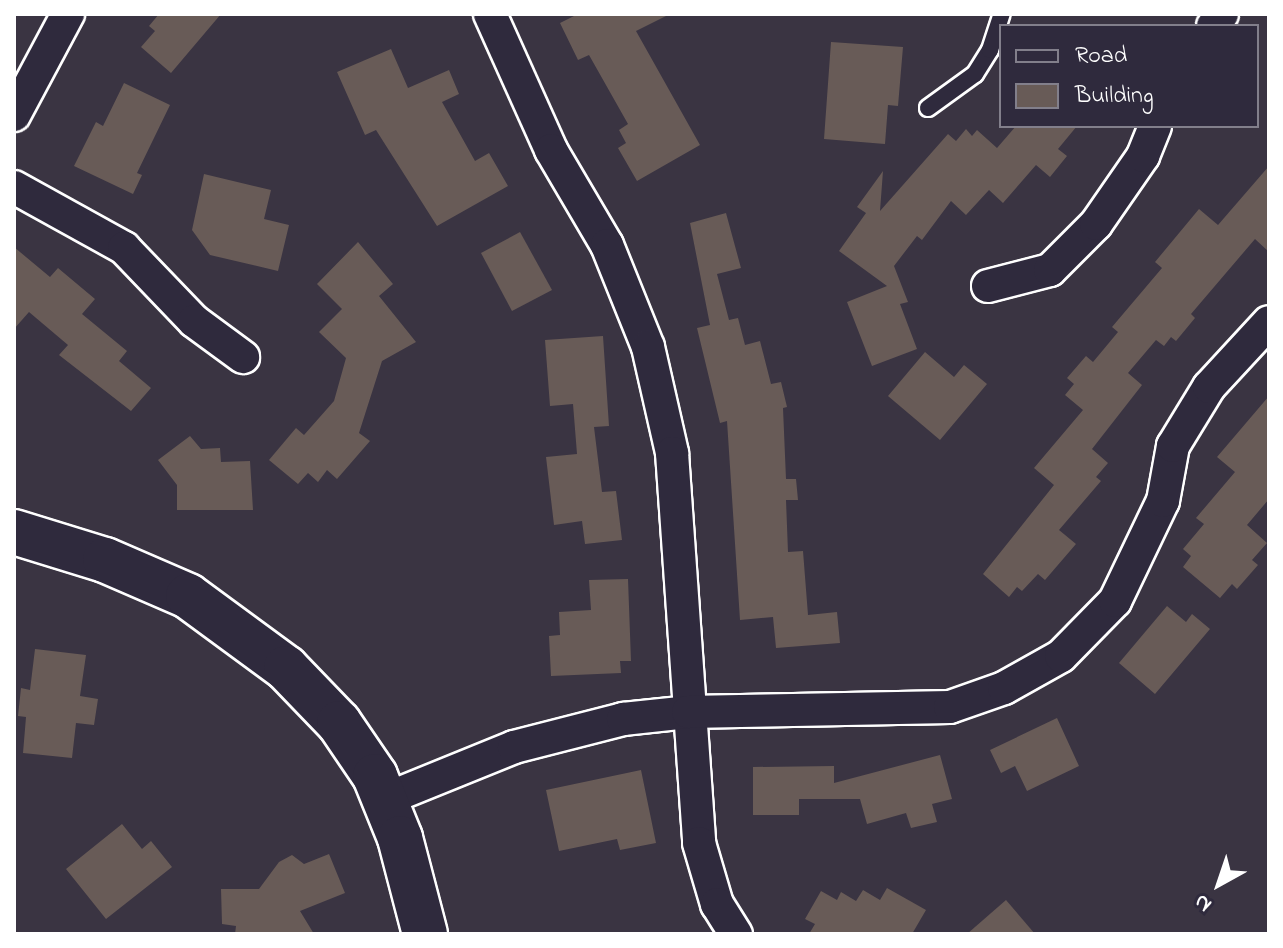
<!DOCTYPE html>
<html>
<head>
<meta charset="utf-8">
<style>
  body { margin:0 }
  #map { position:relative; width:1283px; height:948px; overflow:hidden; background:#3a3442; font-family:"Indie Flower",sans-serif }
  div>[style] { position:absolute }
  .building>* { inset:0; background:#685b57 }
  .roads { filter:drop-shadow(2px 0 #fff) drop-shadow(-2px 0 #fff) drop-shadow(0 2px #fff) drop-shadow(0 -2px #fff) }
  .lane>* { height:16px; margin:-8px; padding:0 8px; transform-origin:8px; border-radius:8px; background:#2f2a3d }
  .street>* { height:32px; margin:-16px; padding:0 16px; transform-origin:16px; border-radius:16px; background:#2f2a3d }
  .secondary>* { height:44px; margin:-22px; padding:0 22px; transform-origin:22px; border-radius:22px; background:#2f2a3d }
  span { translate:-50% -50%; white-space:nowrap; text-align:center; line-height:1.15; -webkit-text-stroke:6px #2f2a3d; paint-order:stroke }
  .frame { position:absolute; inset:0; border:16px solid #fff; pointer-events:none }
  .legend { position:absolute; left:999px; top:24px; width:260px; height:104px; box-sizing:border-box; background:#2f2a3d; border:2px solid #827f8b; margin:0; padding:10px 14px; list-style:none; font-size:24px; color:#fff }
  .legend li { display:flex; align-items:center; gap:16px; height:40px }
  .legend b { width:40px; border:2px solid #827f8b }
  .north { position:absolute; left:1179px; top:844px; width:80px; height:80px; -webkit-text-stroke:6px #2f2a3d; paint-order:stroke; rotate:220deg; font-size:22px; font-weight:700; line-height:32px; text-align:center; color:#fff }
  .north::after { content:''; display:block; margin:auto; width:28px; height:36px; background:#fff; clip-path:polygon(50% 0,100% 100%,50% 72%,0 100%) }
</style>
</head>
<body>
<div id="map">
  <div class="building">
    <div style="clip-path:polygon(159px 14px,221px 14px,171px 73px,141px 47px,155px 31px,149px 26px)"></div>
    <div style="clip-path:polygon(578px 14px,670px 14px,636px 31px,700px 145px,637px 181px,618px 148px,626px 143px,619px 130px,628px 124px,589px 55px,578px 60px,560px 23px)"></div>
    <div style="clip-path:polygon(831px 42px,903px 47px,898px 106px,888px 105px,885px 144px,824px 139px)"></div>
    <div style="clip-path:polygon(391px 49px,408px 88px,449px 70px,459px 94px,442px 102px,475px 161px,489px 153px,508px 186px,437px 226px,376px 130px,365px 135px,337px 72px)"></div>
    <div style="clip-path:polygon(124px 83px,170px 105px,137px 173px,142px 175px,133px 194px,74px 166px,96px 122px,103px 126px)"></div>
    <div style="clip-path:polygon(1016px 126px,1077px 126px,1058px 149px,1067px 156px,1050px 177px,1036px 165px,1003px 203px,989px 190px,966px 215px,951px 201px,922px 240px,917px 236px,894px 266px,908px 302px,900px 304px,917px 349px,872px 366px,847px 302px,887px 286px,839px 251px,866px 213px,857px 207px,883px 171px,880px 211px,948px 134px,956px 141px,966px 129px,972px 136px,977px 130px,997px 148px)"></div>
    <div style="clip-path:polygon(1269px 166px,1269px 252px,1255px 239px,1191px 314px,1195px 318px,1176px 341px,1171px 337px,1164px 346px,1156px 340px,1128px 373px,1142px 385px,1092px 449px,1108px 463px,1096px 477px,1101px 481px,1059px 530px,1076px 544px,1045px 580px,1038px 574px,1022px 591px,1017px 587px,1009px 597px,983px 574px,1054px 485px,1034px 468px,1083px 410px,1065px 395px,1074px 384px,1067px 378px,1086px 356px,1093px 362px,1118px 332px,1112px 327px,1162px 268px,1155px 262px,1199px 209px,1218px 225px)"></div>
    <div style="clip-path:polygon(204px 174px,271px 190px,264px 219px,289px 225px,278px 271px,210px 255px,192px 230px)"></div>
    <div style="clip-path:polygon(726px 213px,741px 268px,717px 274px,729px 320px,738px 318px,745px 345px,760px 341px,771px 384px,781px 382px,787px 407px,783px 408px,786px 479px,796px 479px,798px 500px,786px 500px,788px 552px,803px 551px,808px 615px,837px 612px,840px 643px,776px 648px,773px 617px,740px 620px,727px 421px,720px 423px,697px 328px,710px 325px,690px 223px)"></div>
    <div style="clip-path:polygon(520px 232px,552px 290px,512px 311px,481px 253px)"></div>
    <div style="clip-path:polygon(358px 242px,393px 284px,379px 296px,416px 342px,382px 361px,359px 433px,370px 441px,337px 479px,327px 470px,318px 482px,308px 473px,298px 484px,269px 460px,296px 428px,304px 435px,334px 401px,346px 358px,319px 332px,342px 309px,317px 284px)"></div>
    <div style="clip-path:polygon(14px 247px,50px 277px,58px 268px,95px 299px,82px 314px,127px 351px,119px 361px,151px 388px,131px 411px,59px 355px,68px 345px,29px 312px,14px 329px)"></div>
    <div style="clip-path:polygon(603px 336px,609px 426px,594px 427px,602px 492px,616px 491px,622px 540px,585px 544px,582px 521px,554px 525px,546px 457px,577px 454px,573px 404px,550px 406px,545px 340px)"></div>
    <div style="clip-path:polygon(925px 352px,954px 377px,964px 365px,987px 384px,940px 440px,888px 396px)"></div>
    <div style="clip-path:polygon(1269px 396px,1269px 499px,1247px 525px,1267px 543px,1252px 560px,1258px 565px,1237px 589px,1232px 584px,1220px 598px,1183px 567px,1191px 556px,1183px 549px,1204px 524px,1196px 518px,1235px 472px,1217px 457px)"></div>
    <div style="clip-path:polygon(190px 436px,201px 449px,220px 448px,221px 462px,250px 461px,253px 510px,177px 510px,177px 485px,158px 460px)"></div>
    <div style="clip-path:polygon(628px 579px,631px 661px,620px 661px,621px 673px,551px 676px,549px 636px,560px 635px,559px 612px,591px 610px,589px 580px)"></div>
    <div style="clip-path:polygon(1167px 606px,1186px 622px,1192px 614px,1210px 629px,1155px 694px,1119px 663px)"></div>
    <div style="clip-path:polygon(35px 649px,86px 655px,80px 696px,98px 699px,94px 725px,76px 723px,72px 758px,23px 753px,26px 717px,18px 716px,21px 688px,30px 690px)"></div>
    <div style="clip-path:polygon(1057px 718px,1079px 766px,1027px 791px,1015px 766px,1001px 773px,990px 750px)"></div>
    <div style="clip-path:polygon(940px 755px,952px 799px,932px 804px,937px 822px,911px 828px,906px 813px,867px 824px,860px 799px,799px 799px,799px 815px,753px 815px,753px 767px,834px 766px,834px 783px)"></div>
    <div style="clip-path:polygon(641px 770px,656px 843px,620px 850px,617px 839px,559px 851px,546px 790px)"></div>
    <div style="clip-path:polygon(122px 824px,142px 849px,151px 841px,172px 867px,106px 919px,66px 869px)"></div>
    <div style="clip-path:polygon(329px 854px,345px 893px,300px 911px,314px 934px,235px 934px,236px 926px,222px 924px,221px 889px,259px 889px,279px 862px,292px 855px,304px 864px)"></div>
    <div style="clip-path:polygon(887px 888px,926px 910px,912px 934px,809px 934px,815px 924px,805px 919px,821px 891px,837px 900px,841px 892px,856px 901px,863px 890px,880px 900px)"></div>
    <div style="clip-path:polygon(1006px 900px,1035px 934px,967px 934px)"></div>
  </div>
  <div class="roads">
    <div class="lane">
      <div style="left:928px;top:108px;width:58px;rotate:-35.9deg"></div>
      <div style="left:975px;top:74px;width:28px;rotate:-58deg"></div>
      <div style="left:990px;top:50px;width:38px;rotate:-72deg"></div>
    </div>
    <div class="street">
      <div style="left:490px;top:14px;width:149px;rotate:65.8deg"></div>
      <div style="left:551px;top:150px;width:110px;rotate:59.5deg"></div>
      <div style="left:607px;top:245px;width:110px;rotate:68.1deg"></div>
      <div style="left:648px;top:347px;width:109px;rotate:77.2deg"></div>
      <div style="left:672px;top:453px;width:391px;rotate:86deg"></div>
      <div style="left:699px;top:843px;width:64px;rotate:73.6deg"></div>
      <div style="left:717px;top:904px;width:36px;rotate:58deg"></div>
      <div style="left:1213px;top:26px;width:15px;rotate:-53deg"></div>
      <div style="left:14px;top:115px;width:115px;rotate:-61.9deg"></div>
      <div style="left:14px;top:187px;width:126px;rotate:29deg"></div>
      <div style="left:124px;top:248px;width:101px;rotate:46.2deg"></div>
      <div style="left:194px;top:321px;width:61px;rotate:36.3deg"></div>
      <div style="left:988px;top:286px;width:64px;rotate:-14.5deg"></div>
      <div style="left:1050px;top:270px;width:65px;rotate:-45deg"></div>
      <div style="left:1096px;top:224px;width:83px;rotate:-55.3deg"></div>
      <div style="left:1143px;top:156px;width:32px;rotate:-68deg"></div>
      <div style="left:386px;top:799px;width:138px;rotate:-22.1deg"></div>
      <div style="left:514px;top:747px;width:113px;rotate:-14.4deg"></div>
      <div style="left:623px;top:719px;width:65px;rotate:-6.1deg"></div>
      <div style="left:688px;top:712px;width:262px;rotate:-1.1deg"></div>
      <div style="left:950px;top:707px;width:57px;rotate:-19.4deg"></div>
      <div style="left:1004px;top:688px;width:65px;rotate:-29.3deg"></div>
      <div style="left:1061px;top:656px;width:77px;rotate:-45.5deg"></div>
      <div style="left:1115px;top:601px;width:111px;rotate:-64.4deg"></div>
      <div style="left:1163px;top:501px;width:56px;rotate:-79.7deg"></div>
      <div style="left:1173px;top:446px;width:69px;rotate:-58.6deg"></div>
      <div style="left:1209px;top:387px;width:88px;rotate:-47.3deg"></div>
    </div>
    <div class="secondary">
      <div style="left:14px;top:532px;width:95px;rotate:17.1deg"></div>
      <div style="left:105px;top:560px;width:90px;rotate:23.4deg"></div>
      <div style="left:188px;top:596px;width:122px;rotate:36.3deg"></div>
      <div style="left:286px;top:668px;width:76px;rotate:46.1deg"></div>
      <div style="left:339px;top:723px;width:64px;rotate:55.8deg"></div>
      <div style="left:375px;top:776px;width:67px;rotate:68deg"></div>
      <div style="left:400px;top:838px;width:99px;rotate:75.4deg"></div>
    </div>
  </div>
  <div class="frame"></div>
  <ul class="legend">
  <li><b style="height:10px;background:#2f2a3d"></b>Road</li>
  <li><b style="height:22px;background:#685b57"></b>Building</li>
  </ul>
  <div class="north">N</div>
</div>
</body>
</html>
